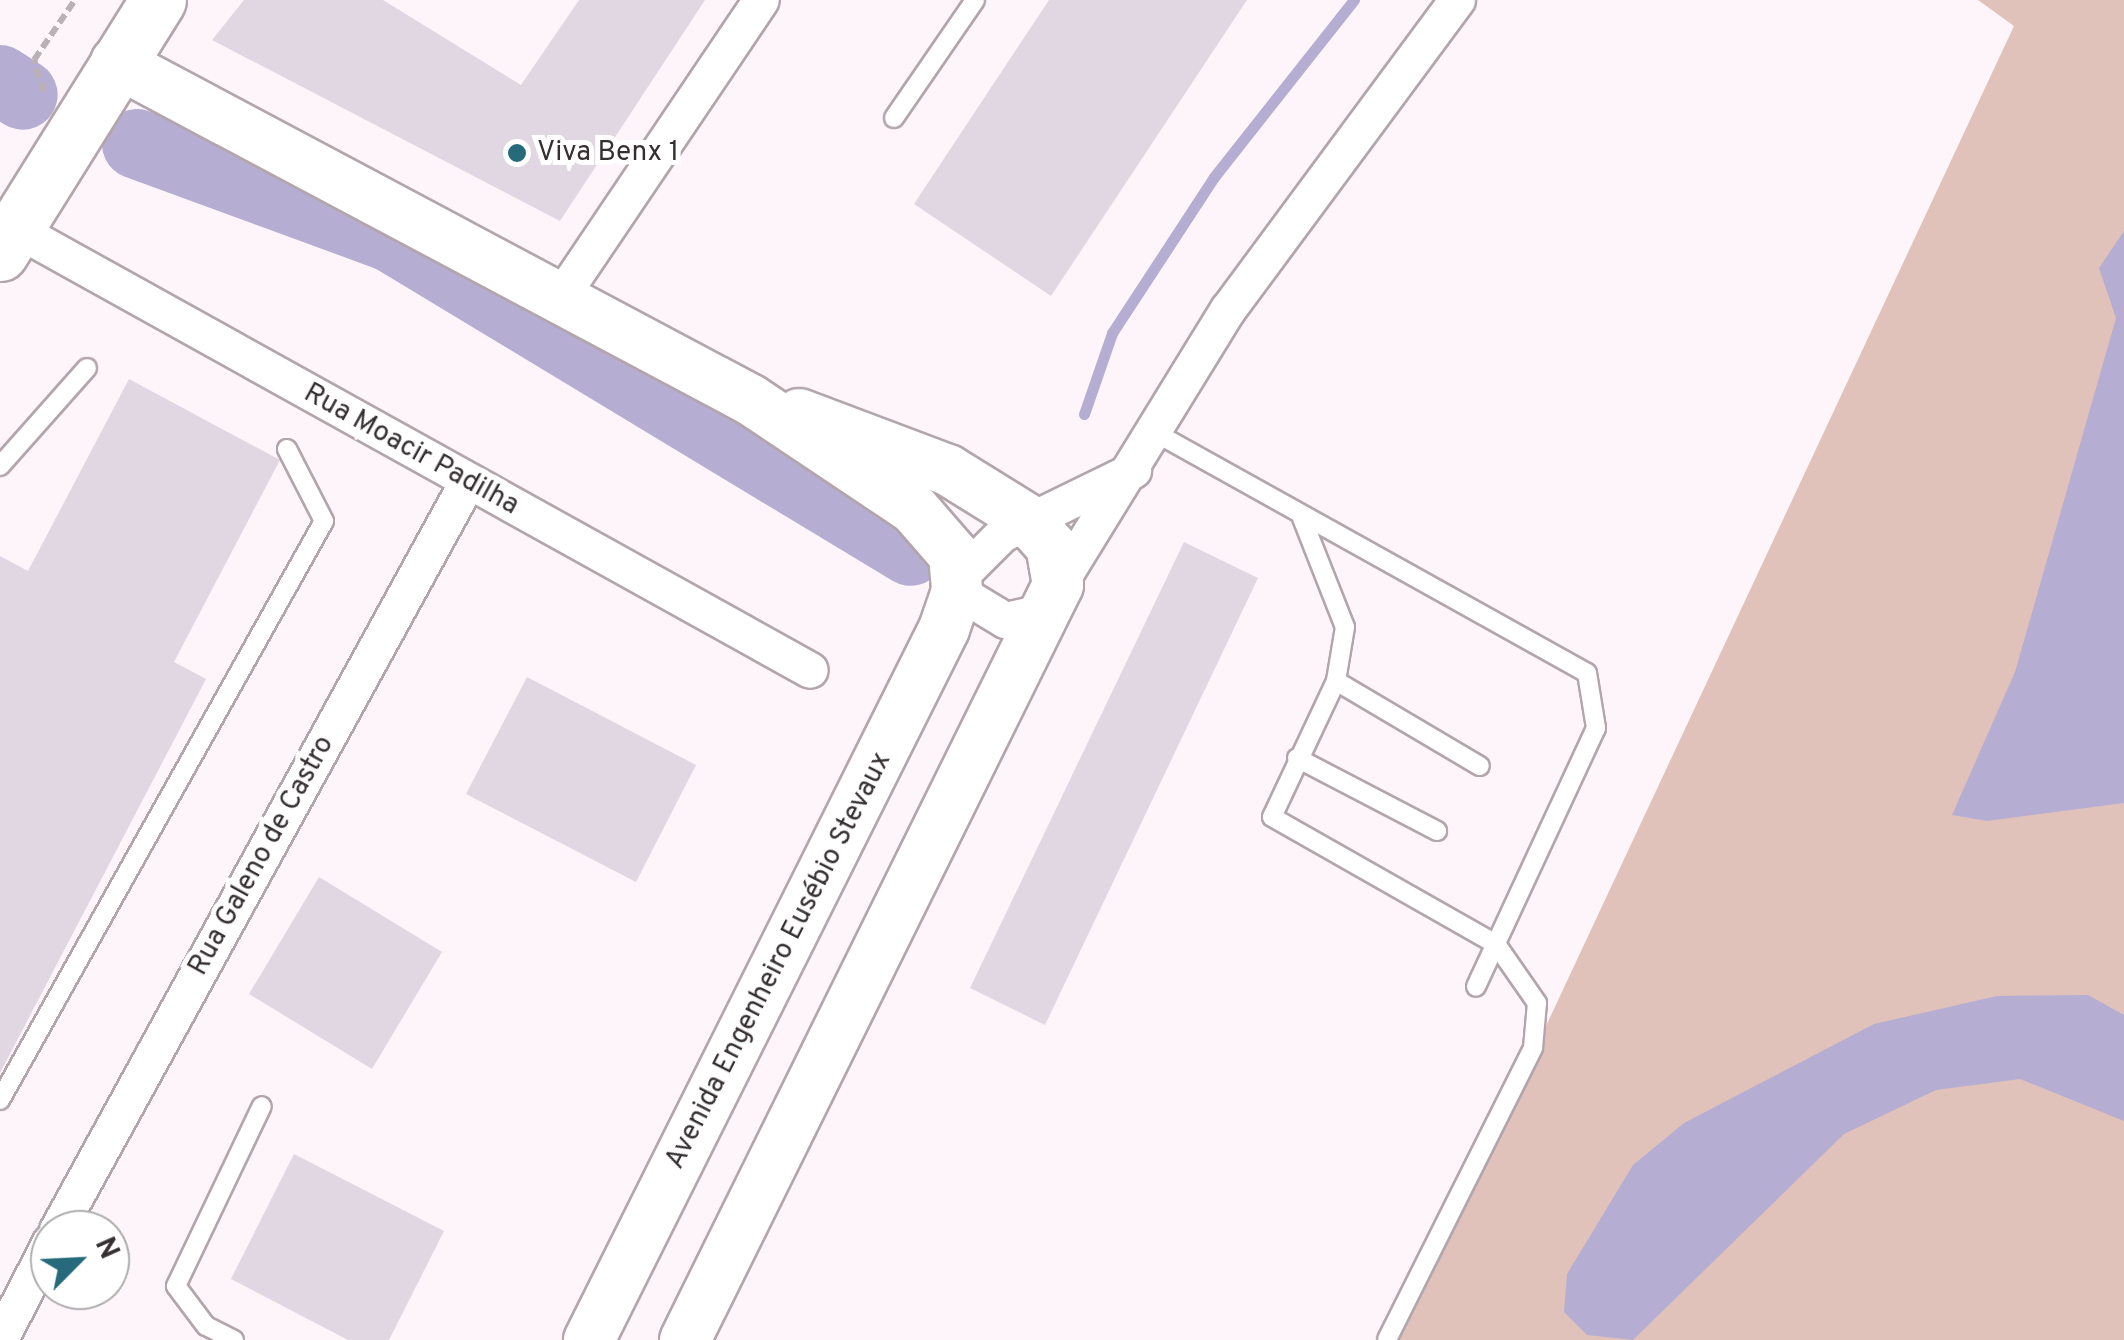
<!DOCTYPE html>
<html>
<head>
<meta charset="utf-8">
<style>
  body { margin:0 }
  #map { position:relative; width:2124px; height:1340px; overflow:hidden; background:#fef5fa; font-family:Overpass,sans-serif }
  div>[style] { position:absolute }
  .green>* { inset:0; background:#e0c2ba }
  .water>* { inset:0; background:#b5aed2 }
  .stream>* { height:11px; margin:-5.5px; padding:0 5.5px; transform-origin:5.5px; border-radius:5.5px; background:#b5aed2 }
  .river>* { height:70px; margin:-35px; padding:0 35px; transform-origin:35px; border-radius:35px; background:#b5aed2 }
  .building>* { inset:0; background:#e0d7e3 }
  .path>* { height:6px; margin-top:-3px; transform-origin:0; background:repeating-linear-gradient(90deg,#b9b1b5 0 10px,transparent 0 15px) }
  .roads { filter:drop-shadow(2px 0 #b3a5ac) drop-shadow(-2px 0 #b3a5ac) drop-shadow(0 2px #b3a5ac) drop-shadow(0 -2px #b3a5ac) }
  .service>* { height:18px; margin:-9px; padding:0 9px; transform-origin:9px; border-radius:9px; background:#fff }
  .minor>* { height:35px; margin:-17.5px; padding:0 17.5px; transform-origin:17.5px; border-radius:17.5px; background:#fff }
  .secondary>* { height:50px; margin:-25px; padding:0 25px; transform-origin:25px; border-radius:25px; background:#fff }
  .trunk>* { height:55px; margin:-27.5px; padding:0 27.5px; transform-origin:27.5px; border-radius:27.5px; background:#fff }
  .dots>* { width:28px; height:28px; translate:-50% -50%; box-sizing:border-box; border:5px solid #fff; border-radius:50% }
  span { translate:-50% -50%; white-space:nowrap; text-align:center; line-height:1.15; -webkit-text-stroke:10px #fff; paint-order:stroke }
  .poi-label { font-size:28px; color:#352f32 }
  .left { translate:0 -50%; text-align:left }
  .street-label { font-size:28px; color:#352f32 }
  .north { position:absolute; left:30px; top:1210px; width:100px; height:100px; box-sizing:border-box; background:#fff; border:2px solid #aeacad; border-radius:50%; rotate:66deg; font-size:28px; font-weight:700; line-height:40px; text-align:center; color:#352f32 }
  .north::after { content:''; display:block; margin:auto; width:35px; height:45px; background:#266a7b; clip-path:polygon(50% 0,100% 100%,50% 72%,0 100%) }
</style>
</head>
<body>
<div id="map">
  <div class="green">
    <div style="clip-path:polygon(1978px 0,2124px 0,2124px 1340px,1399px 1340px,2014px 26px)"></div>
  </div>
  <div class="water">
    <div style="clip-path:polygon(2124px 231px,2124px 803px,1987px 821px,1952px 815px,2015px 672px,2116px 318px,2099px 268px)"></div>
    <div style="clip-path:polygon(2088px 995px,2124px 1015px,2124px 1121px,2020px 1079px,1936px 1090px,1844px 1134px,1633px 1340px,1587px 1335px,1564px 1312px,1567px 1274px,1633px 1165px,1684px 1123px,1874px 1024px,1997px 996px)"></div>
  </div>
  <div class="stream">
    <div style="left:1084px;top:414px;width:86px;rotate:-70.9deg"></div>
    <div style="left:1112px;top:333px;width:186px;rotate:-56.8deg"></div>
    <div style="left:1214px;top:177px;width:226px;rotate:-51.7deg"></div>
  </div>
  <div class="river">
    <div style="left:0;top:80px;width:27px;rotate:33deg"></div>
    <div style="left:137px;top:144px;width:270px;rotate:20.1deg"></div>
    <div style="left:391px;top:237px;width:607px;rotate:31.13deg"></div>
  </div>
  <div class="building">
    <div style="clip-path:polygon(244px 0,383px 0,521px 85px,579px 0,705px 0,560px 221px,212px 40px)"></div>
    <div style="clip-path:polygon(1049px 0,1247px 0,1051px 296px,914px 204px)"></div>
    <div style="clip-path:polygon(129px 379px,280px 460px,174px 662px,206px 679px,0 1073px,0 556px,28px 571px)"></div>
    <div style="clip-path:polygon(1184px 542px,1258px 578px,1045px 1025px,970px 988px)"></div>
    <div style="clip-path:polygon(527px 677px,696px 765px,636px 882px,466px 794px)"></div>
    <div style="clip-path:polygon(319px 877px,442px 952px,372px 1069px,249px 994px)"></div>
    <div style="clip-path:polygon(294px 1154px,444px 1231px,389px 1340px,348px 1340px,231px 1279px)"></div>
  </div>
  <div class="path">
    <div style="left:44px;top:92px;width:34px;rotate:-107deg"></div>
    <div style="left:34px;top:60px;width:73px;rotate:-55.7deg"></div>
  </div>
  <div class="roads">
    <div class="service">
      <div style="left:894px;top:118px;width:143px;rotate:-55.5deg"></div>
      <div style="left:1156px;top:433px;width:493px;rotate:29.1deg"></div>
      <div style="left:1587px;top:673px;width:56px;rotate:80.7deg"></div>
      <div style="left:1596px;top:728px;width:285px;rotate:114.9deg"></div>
      <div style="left:0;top:466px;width:131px;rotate:-48.4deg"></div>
      <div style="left:1302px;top:518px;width:117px;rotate:68.5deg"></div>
      <div style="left:1345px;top:627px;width:55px;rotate:99.5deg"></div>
      <div style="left:1336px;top:681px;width:150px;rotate:115.2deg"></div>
      <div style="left:1272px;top:817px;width:257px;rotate:29.6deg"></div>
      <div style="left:1496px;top:944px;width:72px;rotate:55.2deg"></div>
      <div style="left:1537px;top:1003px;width:45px;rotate:95.1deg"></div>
      <div style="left:1533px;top:1048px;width:326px;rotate:116.6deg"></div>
      <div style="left:1336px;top:681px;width:167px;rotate:30.6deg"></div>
      <div style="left:1297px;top:758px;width:158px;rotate:27.5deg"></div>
      <div style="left:0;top:1100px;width:663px;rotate:-60.77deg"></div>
      <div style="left:324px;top:521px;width:81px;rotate:-117.2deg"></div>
      <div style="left:234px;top:1340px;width:31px;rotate:-153deg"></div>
      <div style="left:206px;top:1326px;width:50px;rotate:-126.9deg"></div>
      <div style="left:176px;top:1286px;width:199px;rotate:-64.5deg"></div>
    </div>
    <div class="minor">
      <div style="left:14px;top:228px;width:910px;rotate:29.04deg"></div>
      <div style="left:561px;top:296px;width:357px;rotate:-56deg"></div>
      <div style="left:958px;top:578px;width:62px;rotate:-45deg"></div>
      <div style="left:1002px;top:534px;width:146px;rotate:-26deg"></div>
      <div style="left:1058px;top:585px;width:324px;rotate:-58.4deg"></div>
      <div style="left:1228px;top:309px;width:385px;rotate:-53.5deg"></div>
      <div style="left:957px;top:591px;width:56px;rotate:31.1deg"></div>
      <div style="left:1005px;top:620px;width:46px;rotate:-12.5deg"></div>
      <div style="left:57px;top:1230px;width:853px;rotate:-61.27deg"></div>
      <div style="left:0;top:1339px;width:109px;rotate:-62.7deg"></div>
    </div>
    <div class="secondary">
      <div style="left:116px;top:62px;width:719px;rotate:28.03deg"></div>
      <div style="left:751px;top:400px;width:196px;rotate:33.8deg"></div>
      <div style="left:914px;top:509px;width:61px;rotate:49deg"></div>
      <div style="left:954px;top:555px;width:36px;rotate:85deg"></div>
      <div style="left:957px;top:591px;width:40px;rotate:108.9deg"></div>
      <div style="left:944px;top:629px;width:795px;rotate:116.53deg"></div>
      <div style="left:685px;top:1340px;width:842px;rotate:-63.71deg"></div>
      <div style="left:1058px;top:585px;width:40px;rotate:-100deg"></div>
      <div style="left:1051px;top:546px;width:36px;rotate:-132deg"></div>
      <div style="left:1027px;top:519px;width:93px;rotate:-148.2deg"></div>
      <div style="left:948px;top:470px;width:159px;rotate:-159.4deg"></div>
    </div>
    <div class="trunk">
      <div style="left:0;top:253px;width:298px;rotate:-58deg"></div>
    </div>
  </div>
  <div class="dots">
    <div style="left:517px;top:153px;background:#266a7b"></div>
  </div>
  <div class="poi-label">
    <span class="left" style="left:537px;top:153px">Viva Benx 1</span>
  </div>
  <div class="street-label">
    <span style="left:411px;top:450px;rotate:29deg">Rua Moacir Padilha</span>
    <span style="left:262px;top:856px;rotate:-61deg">Rua Galeno de Castro</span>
    <span style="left:779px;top:961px;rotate:-63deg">Avenida Engenheiro Eusébio Stevaux</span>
  </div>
  <div class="north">N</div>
</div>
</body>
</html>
